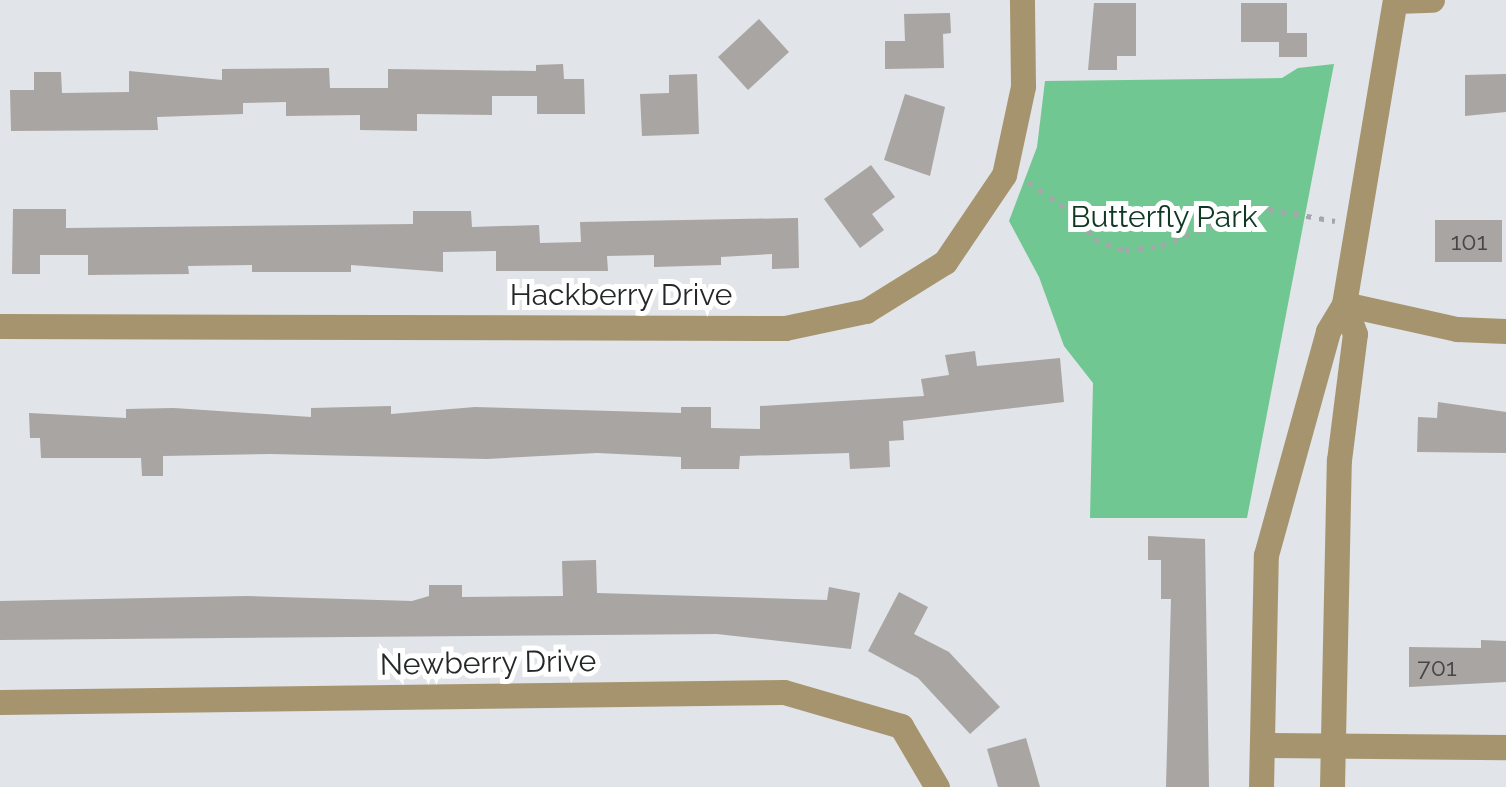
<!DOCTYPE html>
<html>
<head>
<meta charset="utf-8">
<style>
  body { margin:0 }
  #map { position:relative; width:1506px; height:787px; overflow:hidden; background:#e1e4e8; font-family:Raleway,sans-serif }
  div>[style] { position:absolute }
  .green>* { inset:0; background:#70c792 }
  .building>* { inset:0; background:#a9a5a2 }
  .path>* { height:5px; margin-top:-2.5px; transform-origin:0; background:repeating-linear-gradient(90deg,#a4a7aa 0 5px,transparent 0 13px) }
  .minor>* { height:25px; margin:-12.5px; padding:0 12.5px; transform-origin:12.5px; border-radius:12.5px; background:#a6946f }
  .tertiary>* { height:25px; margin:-12.5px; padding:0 12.5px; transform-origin:12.5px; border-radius:12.5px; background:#a6946f }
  span { translate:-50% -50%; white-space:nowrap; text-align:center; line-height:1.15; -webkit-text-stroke:10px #fff; paint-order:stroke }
  .number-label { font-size:25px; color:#464646 }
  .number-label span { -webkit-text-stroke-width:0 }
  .park-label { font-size:30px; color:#0f3822 }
  .street-label { font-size:30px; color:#252728 }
</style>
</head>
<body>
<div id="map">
  <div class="green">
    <div style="clip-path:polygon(1334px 64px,1247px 518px,1090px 518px,1093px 383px,1064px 346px,1039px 277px,1009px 221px,1037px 147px,1045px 81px,1282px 78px,1298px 68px)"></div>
  </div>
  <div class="building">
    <div style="clip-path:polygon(1094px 3px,1136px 3px,1136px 56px,1117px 56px,1117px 70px,1088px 70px)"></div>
    <div style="clip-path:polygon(1241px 3px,1287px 3px,1287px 33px,1307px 33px,1307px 57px,1279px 57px,1279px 42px,1241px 42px)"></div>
    <div style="clip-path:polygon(950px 13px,951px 33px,943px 34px,944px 68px,885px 69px,885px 41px,905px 41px,904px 14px)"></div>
    <div style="clip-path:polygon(759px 19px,789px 52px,748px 90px,718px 57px)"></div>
    <div style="clip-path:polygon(563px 64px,564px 79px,584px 79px,585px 114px,537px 114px,537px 96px,492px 96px,492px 115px,417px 114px,417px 131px,360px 130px,360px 115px,286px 116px,286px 102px,243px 103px,243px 114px,157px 117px,158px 130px,11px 131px,10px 90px,34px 90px,34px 72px,61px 72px,62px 93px,129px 92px,129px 71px,222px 80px,222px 69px,329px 68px,330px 88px,388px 88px,388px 69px,536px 71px,536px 65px)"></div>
    <div style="clip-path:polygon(697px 74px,699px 134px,642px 136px,640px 94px,669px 93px,669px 75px)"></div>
    <div style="clip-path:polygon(1506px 74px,1506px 112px,1465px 116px,1465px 75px)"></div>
    <div style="clip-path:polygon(905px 94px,945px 107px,930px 176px,884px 160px)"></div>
    <div style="clip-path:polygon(871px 165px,895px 197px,872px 214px,884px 230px,860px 248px,824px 199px)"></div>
    <div style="clip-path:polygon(13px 209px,66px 209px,66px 228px,413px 224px,413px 211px,471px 211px,472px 227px,539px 225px,540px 243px,581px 242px,580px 222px,798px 218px,799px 268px,772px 269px,772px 254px,721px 257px,721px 265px,654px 267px,654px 255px,607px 256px,608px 271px,496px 271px,496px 251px,443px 252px,443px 272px,351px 265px,351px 272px,252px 272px,252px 265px,188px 266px,189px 274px,88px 275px,88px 255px,40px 255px,40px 274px,12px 274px)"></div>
    <div style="clip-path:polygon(1435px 220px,1502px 220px,1502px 262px,1435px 262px)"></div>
    <div style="clip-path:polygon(975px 351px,977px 366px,1060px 358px,1064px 402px,903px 421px,904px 440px,889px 441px,890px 467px,850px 469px,849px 453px,740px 456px,739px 469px,681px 469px,681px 457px,597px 453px,487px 459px,271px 454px,163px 456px,163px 476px,142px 476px,141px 458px,41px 458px,40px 438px,30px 438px,29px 413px,126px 418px,126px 409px,174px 408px,311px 417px,311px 408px,391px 406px,391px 414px,475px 407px,681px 413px,681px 407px,711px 407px,711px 428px,760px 429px,760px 406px,924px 396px,921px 379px,949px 375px,945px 355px)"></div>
    <div style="clip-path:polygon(1438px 402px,1506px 412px,1506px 453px,1417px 452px,1418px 417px,1437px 418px)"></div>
    <div style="clip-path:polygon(1148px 536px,1205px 539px,1209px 787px,1166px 787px,1171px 599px,1161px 599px,1161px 560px,1148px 560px)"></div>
    <div style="clip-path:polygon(596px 560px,597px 593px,827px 600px,829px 587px,860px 593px,851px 649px,717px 634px,0 640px,0 601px,247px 596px,412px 601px,429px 596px,429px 585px,462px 585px,462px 597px,563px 596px,562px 561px)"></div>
    <div style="clip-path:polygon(899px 592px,928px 607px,914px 634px,949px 652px,1000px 707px,970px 734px,918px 678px,868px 651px)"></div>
    <div style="clip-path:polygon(1481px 640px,1506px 641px,1506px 682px,1409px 687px,1409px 647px,1481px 648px)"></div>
    <div style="clip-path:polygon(1026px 738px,1040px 787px,998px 787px,987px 749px)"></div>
  </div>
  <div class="path">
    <div style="left:1028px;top:182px;width:51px;rotate:34.6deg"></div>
    <div style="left:1070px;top:211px;width:37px;rotate:49deg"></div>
    <div style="left:1094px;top:239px;width:33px;rotate:20deg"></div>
    <div style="left:1125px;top:250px;width:36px;rotate:-6deg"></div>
    <div style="left:1161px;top:246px;width:87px;rotate:-22.4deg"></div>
    <div style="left:1241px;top:213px;width:27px;rotate:-8deg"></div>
    <div style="left:1268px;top:209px;width:68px;rotate:10.2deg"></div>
  </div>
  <div class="minor">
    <div style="left:1395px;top:1px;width:37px;rotate:-2deg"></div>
    <div style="left:1344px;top:304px;width:116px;rotate:12.5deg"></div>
    <div style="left:1457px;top:329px;width:49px;rotate:2.3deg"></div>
    <div style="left:0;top:326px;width:785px;rotate:0.15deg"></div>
    <div style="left:785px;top:328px;width:83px;rotate:-11.9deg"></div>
    <div style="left:866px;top:311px;width:93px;rotate:-31.8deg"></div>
    <div style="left:945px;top:262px;width:105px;rotate:-55.9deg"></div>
    <div style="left:1004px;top:175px;width:91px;rotate:-77.9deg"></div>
    <div style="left:1023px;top:86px;width:86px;rotate:-90.7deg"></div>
    <div style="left:0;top:702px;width:784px;rotate:-0.73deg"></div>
    <div style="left:784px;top:692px;width:122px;rotate:16.2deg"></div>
    <div style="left:901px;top:726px;width:71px;rotate:59.5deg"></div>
    <div style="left:1262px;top:745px;width:244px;rotate:0.5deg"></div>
  </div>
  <div class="tertiary">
    <div style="left:1261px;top:787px;width:232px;rotate:-88.8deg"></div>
    <div style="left:1266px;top:555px;width:232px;rotate:-74.5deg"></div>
    <div style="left:1328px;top:331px;width:31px;rotate:-59deg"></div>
    <div style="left:1344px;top:304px;width:308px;rotate:-80.5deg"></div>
    <div style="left:1332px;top:787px;width:327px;rotate:-88.8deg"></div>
    <div style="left:1339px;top:460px;width:127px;rotate:-82.8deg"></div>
    <div style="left:1355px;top:334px;width:32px;rotate:-110deg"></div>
  </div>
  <div class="number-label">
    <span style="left:1469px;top:241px">101</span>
    <span style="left:1437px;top:667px">701</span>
  </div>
  <div class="park-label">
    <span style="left:1164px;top:217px">Butterfly Park</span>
  </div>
  <div class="street-label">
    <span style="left:621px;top:295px">Hackberry Drive</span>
    <span style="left:488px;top:663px;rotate:-1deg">Newberry Drive</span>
  </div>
</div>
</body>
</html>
